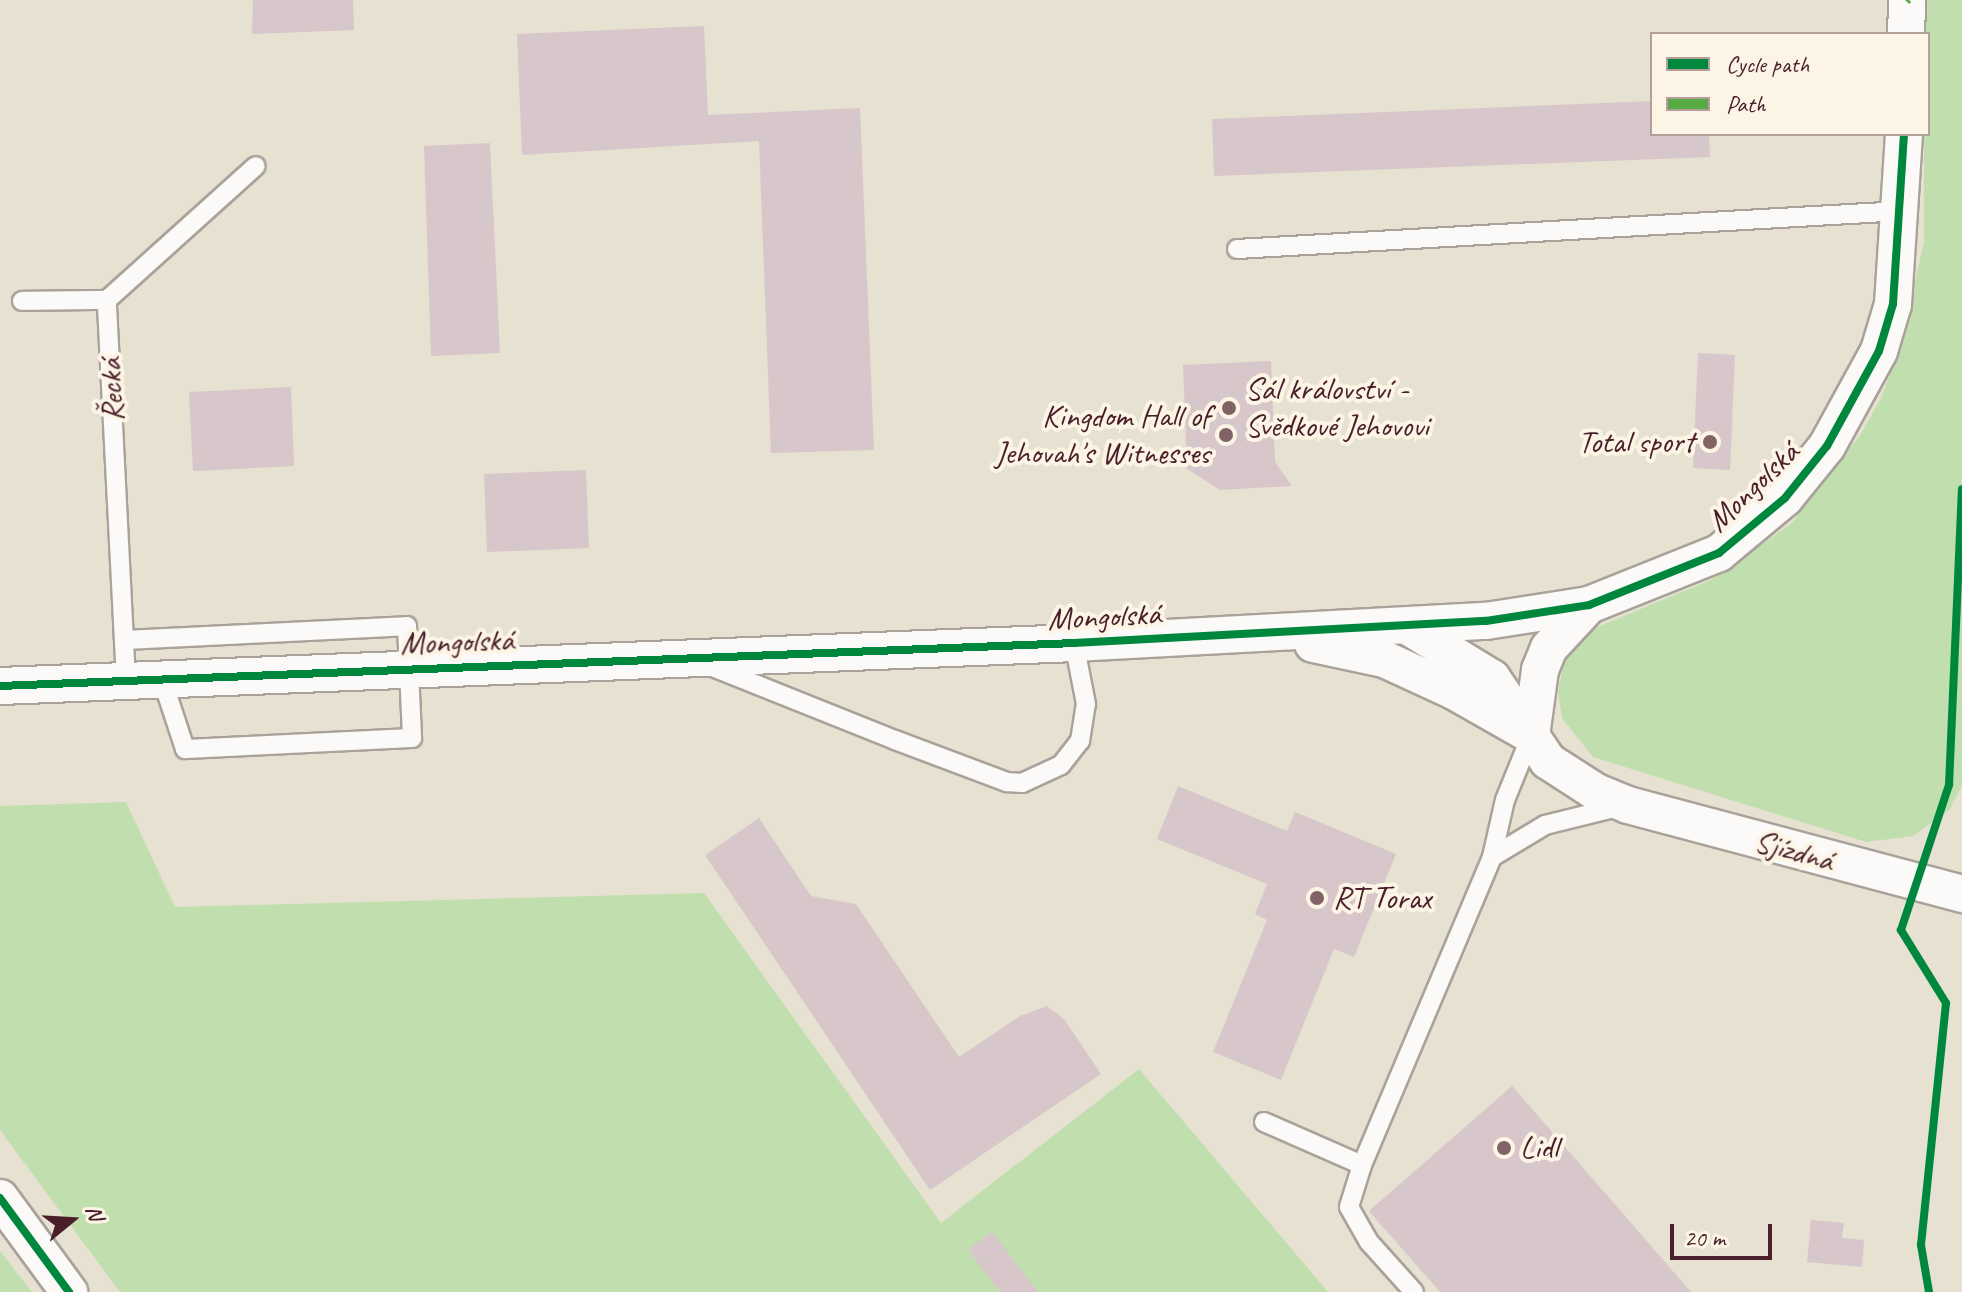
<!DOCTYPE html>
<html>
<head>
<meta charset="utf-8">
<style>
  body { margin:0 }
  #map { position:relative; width:1962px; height:1292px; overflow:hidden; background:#e6e1d1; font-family:Caveat,sans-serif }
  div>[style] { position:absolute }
  .green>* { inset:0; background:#c1dfae }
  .building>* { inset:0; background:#d7c7ca }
  .roads { filter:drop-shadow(2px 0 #aaa29a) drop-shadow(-2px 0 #aaa29a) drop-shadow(0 2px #aaa29a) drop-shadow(0 -2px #aaa29a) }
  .service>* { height:18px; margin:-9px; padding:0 9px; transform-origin:9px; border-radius:9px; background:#fbfaf8 }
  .minor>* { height:36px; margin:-18px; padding:0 18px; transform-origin:18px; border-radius:18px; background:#fbfaf8 }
  .quiet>* { height:6px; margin-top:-3px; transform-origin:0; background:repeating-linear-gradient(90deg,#57aa44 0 12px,transparent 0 18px) }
  .cycleway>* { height:8px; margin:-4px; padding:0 4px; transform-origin:4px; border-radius:4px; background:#00873e }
  .dots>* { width:22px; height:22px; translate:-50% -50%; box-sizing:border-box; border:4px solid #fcf5e5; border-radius:50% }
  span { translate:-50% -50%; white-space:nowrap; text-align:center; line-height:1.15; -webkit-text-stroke:8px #fcf5e5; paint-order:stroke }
  .street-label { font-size:32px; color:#4a1f2b }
  .poi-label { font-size:32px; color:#4a1f2b }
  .left { translate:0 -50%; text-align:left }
  .right { translate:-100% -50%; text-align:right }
  .legend { position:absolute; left:1650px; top:32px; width:280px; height:104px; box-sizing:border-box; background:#fcf5e5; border:2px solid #b59f9b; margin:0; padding:10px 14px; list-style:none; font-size:24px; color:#4a1f2b }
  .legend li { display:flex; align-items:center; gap:16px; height:40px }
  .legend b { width:40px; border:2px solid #b59f9b }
  .north { position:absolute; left:32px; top:1180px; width:80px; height:80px; -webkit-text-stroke:6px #fcf5e5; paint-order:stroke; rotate:72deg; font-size:22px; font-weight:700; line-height:32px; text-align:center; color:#4a1f2b }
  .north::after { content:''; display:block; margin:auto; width:28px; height:36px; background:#4a1f2b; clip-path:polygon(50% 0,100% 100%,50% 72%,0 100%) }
  .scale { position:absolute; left:1670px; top:1224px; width:102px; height:36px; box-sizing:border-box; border:4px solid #4a1f2b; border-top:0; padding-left:10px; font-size:24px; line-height:28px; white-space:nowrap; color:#4a1f2b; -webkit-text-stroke:6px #fcf5e5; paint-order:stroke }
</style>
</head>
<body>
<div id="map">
  <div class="green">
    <div style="clip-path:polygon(1924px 0,1962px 0,1962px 786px,1949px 810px,1913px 836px,1866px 842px,1593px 757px,1562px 718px,1558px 692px,1563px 665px,1585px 632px,1711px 580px,1791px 524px,1861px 434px,1881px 398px,1900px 349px,1924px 242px)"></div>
    <div style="clip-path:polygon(126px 802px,175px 907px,704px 893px,941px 1223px,1139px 1069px,1328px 1292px,120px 1292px,0 1130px,0 806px)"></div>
    <div style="clip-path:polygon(0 1251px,32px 1292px,0 1292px)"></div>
  </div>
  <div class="building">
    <div style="clip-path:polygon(253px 0,353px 0,354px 30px,252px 34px)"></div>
    <div style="clip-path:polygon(704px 26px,708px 115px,860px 108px,874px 450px,771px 453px,759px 141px,522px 155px,517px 34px)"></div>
    <div style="clip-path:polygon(1652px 101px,1652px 134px,1709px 134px,1710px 157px,1214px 176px,1212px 119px)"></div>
    <div style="clip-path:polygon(490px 143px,500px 353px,431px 356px,424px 146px)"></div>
    <div style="clip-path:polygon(1698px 353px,1735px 355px,1730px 470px,1693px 468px)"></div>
    <div style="clip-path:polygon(1271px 361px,1275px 462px,1292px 486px,1220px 490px,1187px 469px,1183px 365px)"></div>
    <div style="clip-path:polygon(291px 387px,294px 466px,193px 471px,189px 392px)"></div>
    <div style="clip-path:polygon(586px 470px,589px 548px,487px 552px,484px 474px)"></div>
    <div style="clip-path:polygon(1178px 786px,1287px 831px,1295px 812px,1396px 854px,1354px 957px,1334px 949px,1281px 1080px,1213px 1052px,1267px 920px,1255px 914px,1267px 884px,1157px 839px)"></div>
    <div style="clip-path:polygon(759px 818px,811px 896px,856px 904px,959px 1057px,1020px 1016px,1047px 1006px,1064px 1019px,1101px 1074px,930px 1190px,705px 855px)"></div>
    <div style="clip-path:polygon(1512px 1086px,1691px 1292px,1440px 1292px,1369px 1211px)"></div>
    <div style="clip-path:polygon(1811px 1220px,1844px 1223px,1842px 1238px,1864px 1240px,1862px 1267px,1807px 1262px)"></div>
    <div style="clip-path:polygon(992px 1231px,1038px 1292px,1000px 1292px,968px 1250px)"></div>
  </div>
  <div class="roads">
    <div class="service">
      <div style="left:1237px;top:249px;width:667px;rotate:-3.27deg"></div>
      <div style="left:22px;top:301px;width:85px;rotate:-0.7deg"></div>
      <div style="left:124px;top:640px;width:283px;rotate:-2.8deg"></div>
      <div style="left:407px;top:626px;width:112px;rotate:87.4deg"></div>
      <div style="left:412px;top:738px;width:227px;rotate:177.2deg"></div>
      <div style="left:185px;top:749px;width:74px;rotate:-108.2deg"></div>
      <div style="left:710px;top:666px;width:199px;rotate:21.8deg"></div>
      <div style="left:895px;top:740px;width:120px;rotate:20.6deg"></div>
      <div style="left:1007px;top:782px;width:15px;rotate:4deg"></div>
      <div style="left:1022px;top:783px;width:43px;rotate:-24.8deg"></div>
      <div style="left:1061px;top:765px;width:31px;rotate:-52deg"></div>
      <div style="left:1080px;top:741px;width:37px;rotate:-81deg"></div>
      <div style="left:1086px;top:704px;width:62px;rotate:-101.1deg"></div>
      <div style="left:126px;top:681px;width:381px;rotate:-92.9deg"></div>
      <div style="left:107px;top:300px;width:200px;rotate:-42deg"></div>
      <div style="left:1492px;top:857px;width:62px;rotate:-31.1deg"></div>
      <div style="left:1545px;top:825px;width:75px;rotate:-13.9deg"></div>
      <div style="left:1264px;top:1122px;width:107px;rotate:23.7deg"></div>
      <div style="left:1362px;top:1165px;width:44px;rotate:107.2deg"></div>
      <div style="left:1349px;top:1207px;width:40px;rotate:60.3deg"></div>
      <div style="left:1369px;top:1242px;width:67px;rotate:48deg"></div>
      <div style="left:1362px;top:1165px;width:334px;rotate:-67.1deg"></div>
      <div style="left:1492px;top:857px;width:58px;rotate:-77.2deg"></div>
      <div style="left:1505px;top:800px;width:69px;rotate:-67.9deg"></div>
    </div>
    <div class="minor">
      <div style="left:1906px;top:34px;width:34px;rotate:-88deg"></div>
      <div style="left:1407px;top:626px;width:100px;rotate:31.5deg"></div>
      <div style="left:1492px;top:678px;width:100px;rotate:56deg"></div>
      <div style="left:1548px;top:761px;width:57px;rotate:32.9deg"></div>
      <div style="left:1596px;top:792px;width:35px;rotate:22deg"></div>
      <div style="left:1628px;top:805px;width:346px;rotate:14.9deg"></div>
      <div style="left:1313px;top:644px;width:73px;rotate:11.9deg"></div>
      <div style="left:1384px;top:659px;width:77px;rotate:24.6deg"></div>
      <div style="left:1454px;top:691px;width:83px;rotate:29.7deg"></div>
      <div style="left:0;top:686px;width:1075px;rotate:-2.29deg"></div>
      <div style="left:1074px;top:643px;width:413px;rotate:-3.1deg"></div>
      <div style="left:1486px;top:621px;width:104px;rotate:-8.8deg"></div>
      <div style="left:1589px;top:605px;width:140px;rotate:-21.8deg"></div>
      <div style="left:1719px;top:553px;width:86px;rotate:-39.8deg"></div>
      <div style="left:1785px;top:498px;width:67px;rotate:-51.1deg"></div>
      <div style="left:1827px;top:446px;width:108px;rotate:-61.3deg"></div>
      <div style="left:1879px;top:351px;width:49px;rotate:-73.4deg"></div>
      <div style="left:1893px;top:304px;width:170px;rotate:-86.3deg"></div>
      <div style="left:1531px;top:736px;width:67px;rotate:-82.2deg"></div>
      <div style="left:1540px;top:670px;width:24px;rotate:-68deg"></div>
      <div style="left:1549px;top:648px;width:59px;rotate:-47.1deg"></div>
      <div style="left:0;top:1198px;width:117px;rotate:53.7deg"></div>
    </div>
  </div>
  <div class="quiet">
    <div style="left:1907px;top:2px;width:3px;rotate:-45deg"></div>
  </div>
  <div class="cycleway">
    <div style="left:0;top:686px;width:1075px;rotate:-2.29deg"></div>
    <div style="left:1074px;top:643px;width:413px;rotate:-3.1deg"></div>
    <div style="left:1486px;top:621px;width:104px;rotate:-8.8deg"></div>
    <div style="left:1589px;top:605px;width:140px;rotate:-21.8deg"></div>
    <div style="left:1719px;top:553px;width:86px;rotate:-39.8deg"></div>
    <div style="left:1785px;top:498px;width:67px;rotate:-51.1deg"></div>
    <div style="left:1827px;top:446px;width:108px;rotate:-61.3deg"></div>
    <div style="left:1879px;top:351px;width:49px;rotate:-73.4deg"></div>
    <div style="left:1893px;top:304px;width:170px;rotate:-86.3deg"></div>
    <div style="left:0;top:1198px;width:117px;rotate:53.7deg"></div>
    <div style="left:1929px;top:1292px;width:48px;rotate:-99.7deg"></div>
    <div style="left:1921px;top:1245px;width:243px;rotate:-84.1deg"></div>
    <div style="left:1946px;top:1003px;width:86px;rotate:-121.7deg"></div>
    <div style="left:1901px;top:930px;width:153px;rotate:-71.7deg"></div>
    <div style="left:1949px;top:785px;width:296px;rotate:-87.5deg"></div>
  </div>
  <div class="dots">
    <div style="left:1229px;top:408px;background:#816365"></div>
    <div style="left:1226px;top:435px;background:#816365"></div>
    <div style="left:1710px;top:442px;background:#816365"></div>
    <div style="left:1317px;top:898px;background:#816365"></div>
    <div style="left:1504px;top:1148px;background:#816365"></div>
  </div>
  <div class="street-label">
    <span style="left:112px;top:390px;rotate:-93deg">Řecká</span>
    <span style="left:1753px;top:487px;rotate:-44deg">Mongolská</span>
    <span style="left:1104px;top:617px;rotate:-3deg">Mongolská</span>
    <span style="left:457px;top:642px;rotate:-2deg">Mongolská</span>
    <span style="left:1794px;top:851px;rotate:15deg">Sjízdná</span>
  </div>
  <div class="poi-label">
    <span class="left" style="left:1245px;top:408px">Sál království -<br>Svědkové Jehovovi</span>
    <span class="right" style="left:1210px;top:435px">Kingdom Hall of<br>Jehovah's Witnesses</span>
    <span class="right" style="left:1694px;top:442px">Total sport</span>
    <span class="left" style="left:1333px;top:898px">RT Torax</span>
    <span class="left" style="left:1520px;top:1148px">Lidl</span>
  </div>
  <ul class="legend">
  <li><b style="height:10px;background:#00873e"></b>Cycle path</li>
  <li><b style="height:10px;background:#57aa44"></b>Path</li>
  </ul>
  <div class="north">N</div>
  <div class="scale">20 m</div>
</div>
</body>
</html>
